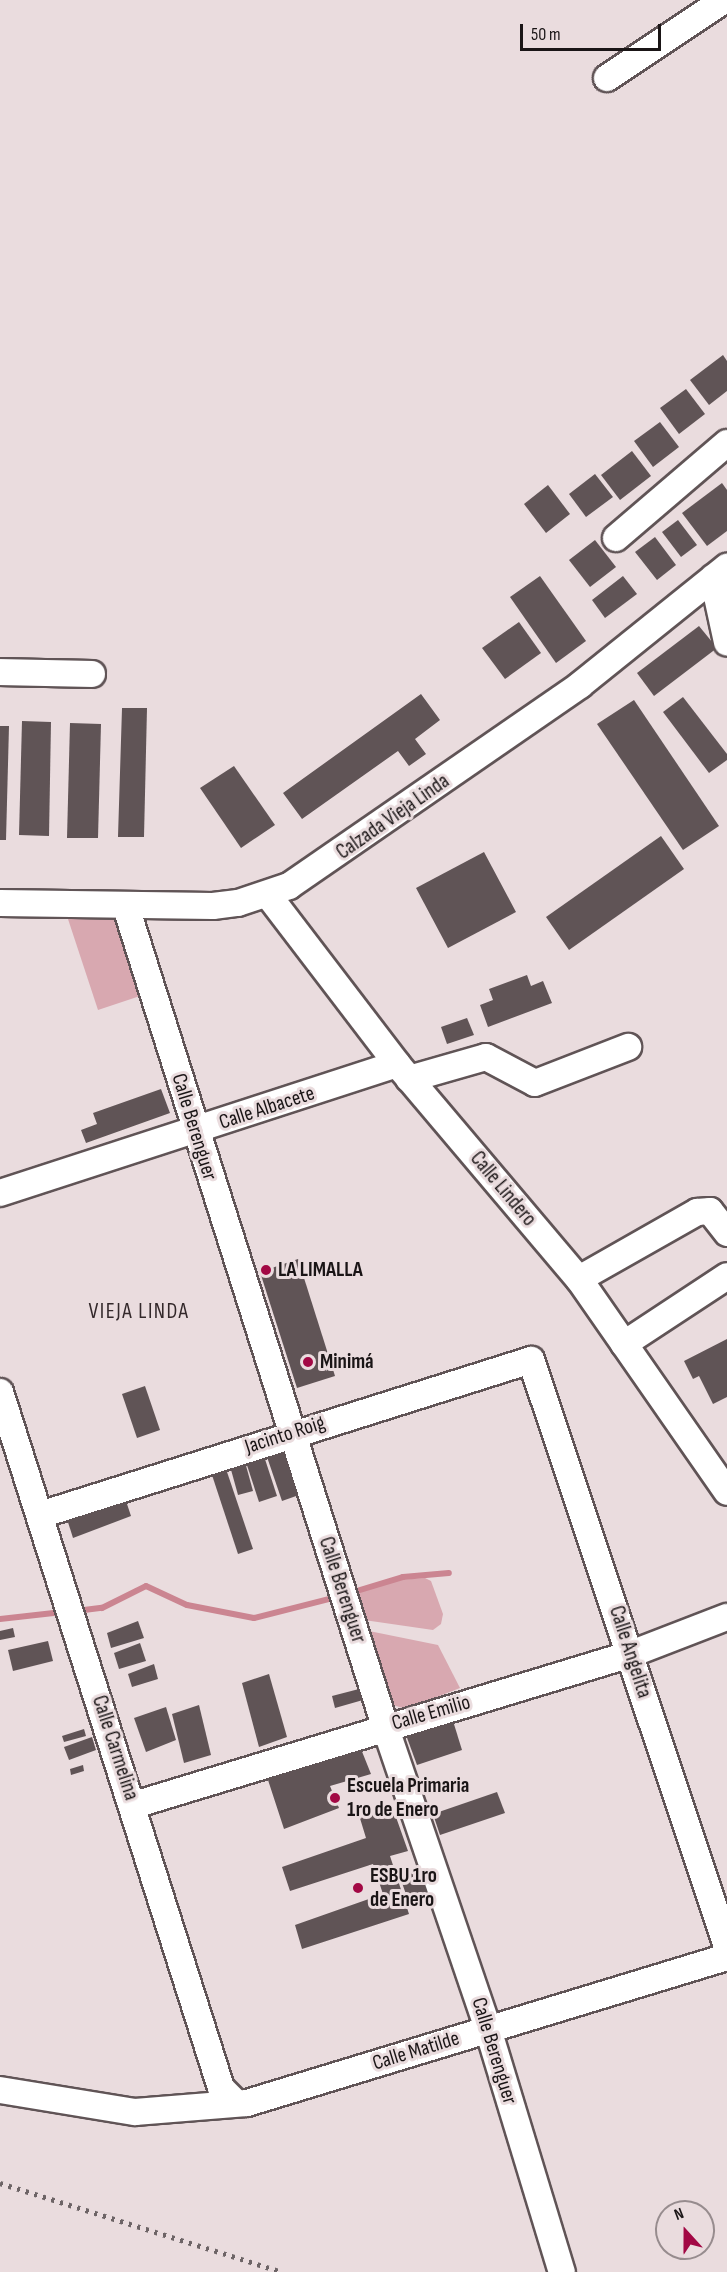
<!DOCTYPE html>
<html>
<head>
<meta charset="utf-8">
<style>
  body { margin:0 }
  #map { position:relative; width:727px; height:2272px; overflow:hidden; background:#eadcde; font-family:"Sofia Sans Condensed",sans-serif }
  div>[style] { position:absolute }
  .green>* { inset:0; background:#d8a8b0 }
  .stream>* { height:6px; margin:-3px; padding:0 3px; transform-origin:3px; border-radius:3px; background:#cb8591 }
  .building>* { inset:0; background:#605456 }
  .roads { filter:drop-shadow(2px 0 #605456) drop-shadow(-2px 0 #605456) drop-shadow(0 2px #605456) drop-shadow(0 -2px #605456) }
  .minor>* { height:26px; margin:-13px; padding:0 13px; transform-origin:13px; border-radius:13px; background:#fff }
  .rail>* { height:4.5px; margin-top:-2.25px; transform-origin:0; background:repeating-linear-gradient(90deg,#6d6466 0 3px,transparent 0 9px) }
  .dots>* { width:16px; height:16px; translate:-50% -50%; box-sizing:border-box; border:3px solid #eadcde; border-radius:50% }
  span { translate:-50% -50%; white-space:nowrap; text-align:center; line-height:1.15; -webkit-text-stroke:6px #eadcde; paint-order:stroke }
  .street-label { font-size:21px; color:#1a1516 }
  .poi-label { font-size:21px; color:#1a1516; font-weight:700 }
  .left { translate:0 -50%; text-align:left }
  .neighbourhood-label { font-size:22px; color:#33282a; letter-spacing:1.5px }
  .north { position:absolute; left:655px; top:2200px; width:60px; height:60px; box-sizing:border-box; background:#eadcde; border:2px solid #978c8e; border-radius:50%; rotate:339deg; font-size:16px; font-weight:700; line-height:24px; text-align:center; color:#1a1516 }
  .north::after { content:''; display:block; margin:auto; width:21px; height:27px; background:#a20844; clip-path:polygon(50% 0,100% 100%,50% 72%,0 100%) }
  .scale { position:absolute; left:520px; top:24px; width:141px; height:27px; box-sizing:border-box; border:3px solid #1a1516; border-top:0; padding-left:8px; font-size:18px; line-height:21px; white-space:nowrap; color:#1a1516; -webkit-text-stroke:4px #eadcde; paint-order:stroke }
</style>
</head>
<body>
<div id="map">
  <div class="green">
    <div style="clip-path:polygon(120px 911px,146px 994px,98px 1010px,66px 913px)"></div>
    <div style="clip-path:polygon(425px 1578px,431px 1581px,443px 1614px,441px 1624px,433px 1630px,364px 1620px,354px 1594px,398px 1580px)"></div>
    <div style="clip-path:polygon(369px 1631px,438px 1645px,460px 1688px,406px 1709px,393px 1705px)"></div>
  </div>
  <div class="stream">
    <div style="left:350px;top:1593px;width:55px;rotate:-16.8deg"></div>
    <div style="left:403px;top:1577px;width:46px;rotate:-5deg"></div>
    <div style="left:76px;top:1611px;width:26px;rotate:-7deg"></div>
    <div style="left:102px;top:1608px;width:49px;rotate:-26.6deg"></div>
    <div style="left:146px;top:1586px;width:45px;rotate:24.9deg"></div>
    <div style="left:187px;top:1605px;width:68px;rotate:11deg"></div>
    <div style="left:254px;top:1618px;width:86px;rotate:-14.2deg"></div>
    <div style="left:0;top:1619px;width:63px;rotate:-6.3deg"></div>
  </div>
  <div class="building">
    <div style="clip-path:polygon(723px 355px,727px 361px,727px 391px,709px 405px,690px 380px)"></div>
    <div style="clip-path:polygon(686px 389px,705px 414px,679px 434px,660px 408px)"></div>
    <div style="clip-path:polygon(660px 422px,679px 447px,653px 467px,634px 441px)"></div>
    <div style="clip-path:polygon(632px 451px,651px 476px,620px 500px,601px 475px)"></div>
    <div style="clip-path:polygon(595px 474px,613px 497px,586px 517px,569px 494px)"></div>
    <div style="clip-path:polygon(722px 483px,727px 490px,727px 531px,707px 546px,682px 513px)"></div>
    <div style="clip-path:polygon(548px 485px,570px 514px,546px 533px,524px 504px)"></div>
    <div style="clip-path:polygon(678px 520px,697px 545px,681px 557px,662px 532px)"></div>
    <div style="clip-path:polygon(655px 537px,676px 565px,657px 580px,635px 552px)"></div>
    <div style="clip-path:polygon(595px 540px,616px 567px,590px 587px,569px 560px)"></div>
    <div style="clip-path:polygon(540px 576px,586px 641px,556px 663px,510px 597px)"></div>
    <div style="clip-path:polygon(623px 576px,637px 594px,605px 618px,592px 600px)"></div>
    <div style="clip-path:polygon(519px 622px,541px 653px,505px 679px,482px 648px)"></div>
    <div style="clip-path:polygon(699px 626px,717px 648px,654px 696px,637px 673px)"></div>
    <div style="clip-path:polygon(421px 694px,440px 720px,415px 739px,426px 754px,409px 766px,398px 751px,302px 819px,283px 793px)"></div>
    <div style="clip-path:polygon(683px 697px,727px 754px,727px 760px,709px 773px,663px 712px)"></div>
    <div style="clip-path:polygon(634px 700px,719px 826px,683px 850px,597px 724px)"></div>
    <div style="clip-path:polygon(122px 708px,147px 708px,144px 837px,118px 837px)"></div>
    <div style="clip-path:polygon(22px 721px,51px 722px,49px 836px,19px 835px)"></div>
    <div style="clip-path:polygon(70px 723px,101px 724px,98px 838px,67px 838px)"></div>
    <div style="clip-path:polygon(0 726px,9px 726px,6px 840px,0 840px)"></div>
    <div style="clip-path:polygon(234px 766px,275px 825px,241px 848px,200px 788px)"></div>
    <div style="clip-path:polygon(661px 836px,684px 869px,569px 950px,546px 917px)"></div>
    <div style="clip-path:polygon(484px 852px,516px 912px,448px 948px,416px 888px)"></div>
    <div style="clip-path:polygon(527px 975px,531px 986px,543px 981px,552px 1003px,488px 1027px,480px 1005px,493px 1000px,489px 989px)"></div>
    <div style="clip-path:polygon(467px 1018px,474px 1035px,447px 1044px,441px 1027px)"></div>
    <div style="clip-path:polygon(161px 1089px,170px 1113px,86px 1143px,81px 1130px,97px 1124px,93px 1113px)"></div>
    <div style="clip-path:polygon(298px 1259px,335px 1376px,297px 1388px,260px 1272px)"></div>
    <div style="clip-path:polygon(727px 1339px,727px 1397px,713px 1404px,699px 1376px,693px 1379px,684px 1361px)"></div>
    <div style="clip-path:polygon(145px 1386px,160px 1430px,137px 1438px,122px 1394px)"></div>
    <div style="clip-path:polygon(284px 1449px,299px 1495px,282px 1501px,266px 1454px)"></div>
    <div style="clip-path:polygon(262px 1450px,277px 1496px,259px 1502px,244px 1456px)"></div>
    <div style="clip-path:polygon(245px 1462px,253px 1491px,238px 1495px,230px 1466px)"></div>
    <div style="clip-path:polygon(225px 1466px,253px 1549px,238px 1554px,211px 1472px)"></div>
    <div style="clip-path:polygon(125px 1498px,131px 1516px,73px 1538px,67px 1519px)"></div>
    <div style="clip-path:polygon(138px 1621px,144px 1638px,111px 1648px,107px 1633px)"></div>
    <div style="clip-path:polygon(13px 1628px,15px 1637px,0 1640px,0 1631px)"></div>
    <div style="clip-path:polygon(48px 1641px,53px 1661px,13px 1671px,8px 1650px)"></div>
    <div style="clip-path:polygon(140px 1643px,146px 1661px,119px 1669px,114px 1653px)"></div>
    <div style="clip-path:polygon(154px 1664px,158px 1679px,132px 1687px,128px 1674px)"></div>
    <div style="clip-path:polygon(269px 1674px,287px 1737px,259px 1747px,242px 1683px)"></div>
    <div style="clip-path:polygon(359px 1689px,363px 1700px,335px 1708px,332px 1696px)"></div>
    <div style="clip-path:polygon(199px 1705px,211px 1755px,184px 1763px,172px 1714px)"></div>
    <div style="clip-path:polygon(166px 1707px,176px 1740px,146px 1752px,134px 1718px)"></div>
    <div style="clip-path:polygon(453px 1721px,462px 1750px,417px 1765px,406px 1735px)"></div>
    <div style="clip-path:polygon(84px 1729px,86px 1736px,64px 1742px,62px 1736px)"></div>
    <div style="clip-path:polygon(92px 1737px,96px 1750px,69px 1760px,64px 1747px)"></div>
    <div style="clip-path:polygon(361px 1749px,371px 1774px,330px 1786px,339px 1808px,284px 1829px,268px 1780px)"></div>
    <div style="clip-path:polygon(83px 1765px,84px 1771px,71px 1775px,70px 1769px)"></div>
    <div style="clip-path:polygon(497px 1792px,505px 1813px,440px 1835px,433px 1814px)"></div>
    <div style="clip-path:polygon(391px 1803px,408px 1851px,390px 1856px,409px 1914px,302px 1949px,295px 1925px,383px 1894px,373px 1864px,290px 1891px,282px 1867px,366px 1838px,359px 1815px)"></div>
    <div style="clip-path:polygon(421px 1870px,430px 1896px,409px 1903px,400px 1877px)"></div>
  </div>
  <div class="roads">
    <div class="minor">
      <div style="left:607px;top:78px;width:141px;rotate:-33.7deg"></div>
      <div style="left:616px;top:538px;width:146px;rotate:-40.6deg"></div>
      <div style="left:713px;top:578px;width:66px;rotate:77.7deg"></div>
      <div style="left:0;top:672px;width:92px;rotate:1.2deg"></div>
      <div style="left:268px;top:895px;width:213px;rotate:52.6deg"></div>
      <div style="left:397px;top:1064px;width:282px;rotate:49.8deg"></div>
      <div style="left:579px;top:1279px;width:259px;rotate:55.2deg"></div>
      <div style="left:0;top:903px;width:213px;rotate:0.8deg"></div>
      <div style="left:213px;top:906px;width:25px;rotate:-7deg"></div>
      <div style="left:238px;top:903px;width:54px;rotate:-18.4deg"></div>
      <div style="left:289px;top:886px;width:354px;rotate:-34.6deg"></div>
      <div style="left:580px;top:685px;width:189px;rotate:-38.8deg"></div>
      <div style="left:126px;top:907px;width:859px;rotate:72.45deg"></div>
      <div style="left:385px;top:1726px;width:320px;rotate:71.2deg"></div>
      <div style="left:488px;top:2029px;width:254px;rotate:73.1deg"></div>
      <div style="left:409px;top:1079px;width:80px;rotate:-15.9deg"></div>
      <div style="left:486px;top:1057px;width:55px;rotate:28deg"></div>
      <div style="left:535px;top:1083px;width:100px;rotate:-21.2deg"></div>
      <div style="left:0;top:1193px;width:417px;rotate:-18deg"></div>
      <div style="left:579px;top:1279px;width:136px;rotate:-29.6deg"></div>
      <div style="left:697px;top:1212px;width:13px;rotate:-4deg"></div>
      <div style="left:710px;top:1211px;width:28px;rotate:52deg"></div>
      <div style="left:624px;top:1344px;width:123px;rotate:-33.4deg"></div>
      <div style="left:0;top:1392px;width:730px;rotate:72.38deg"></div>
      <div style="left:221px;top:2088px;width:18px;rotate:45deg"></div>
      <div style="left:40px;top:1515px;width:515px;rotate:-17.52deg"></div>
      <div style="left:531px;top:1360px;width:618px;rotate:71.51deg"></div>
      <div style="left:134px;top:1805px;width:519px;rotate:-16.9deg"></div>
      <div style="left:631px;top:1654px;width:103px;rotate:-21.1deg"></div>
      <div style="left:0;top:2090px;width:137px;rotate:9.3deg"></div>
      <div style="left:135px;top:2112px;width:112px;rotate:-4.6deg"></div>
      <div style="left:247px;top:2103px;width:502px;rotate:-16.92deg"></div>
    </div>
  </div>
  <div class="rail">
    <div style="left:0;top:2183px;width:296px;rotate:17.5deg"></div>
  </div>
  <div class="dots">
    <div style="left:266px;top:1270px;background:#a20844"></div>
    <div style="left:308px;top:1362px;background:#a20844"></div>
    <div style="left:335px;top:1798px;background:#a20844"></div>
    <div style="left:358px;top:1888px;background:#a20844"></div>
  </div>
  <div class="street-label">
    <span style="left:393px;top:817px;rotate:-35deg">Calzada Vieja Linda</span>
    <span style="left:267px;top:1108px;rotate:-18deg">Calle Albacete</span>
    <span style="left:194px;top:1127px;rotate:73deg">Calle Berenguer</span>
    <span style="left:503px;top:1189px;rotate:50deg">Calle Lindero</span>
    <span style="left:285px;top:1435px;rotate:-18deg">Jacinto Roig</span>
    <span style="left:342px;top:1590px;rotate:72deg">Calle Berenguer</span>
    <span style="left:630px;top:1652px;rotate:72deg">Calle Angelita</span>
    <span style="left:431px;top:1713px;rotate:-16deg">Calle Emilio</span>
    <span style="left:115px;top:1748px;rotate:72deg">Calle Carmelina</span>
    <span style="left:416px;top:2051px;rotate:-17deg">Calle Matilde</span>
    <span style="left:494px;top:2051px;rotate:73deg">Calle Berenguer</span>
  </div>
  <div class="poi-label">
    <span class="left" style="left:278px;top:1270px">LA LIMALLA</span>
    <span class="left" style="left:320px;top:1362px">Minimá</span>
    <span class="left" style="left:347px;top:1798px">Escuela Primaria<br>1ro de Enero</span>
    <span class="left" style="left:370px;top:1888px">ESBU 1ro<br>de Enero</span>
  </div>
  <div class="neighbourhood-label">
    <span style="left:139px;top:1312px">VIEJA LINDA</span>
  </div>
  <div class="north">N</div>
  <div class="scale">50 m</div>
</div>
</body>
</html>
